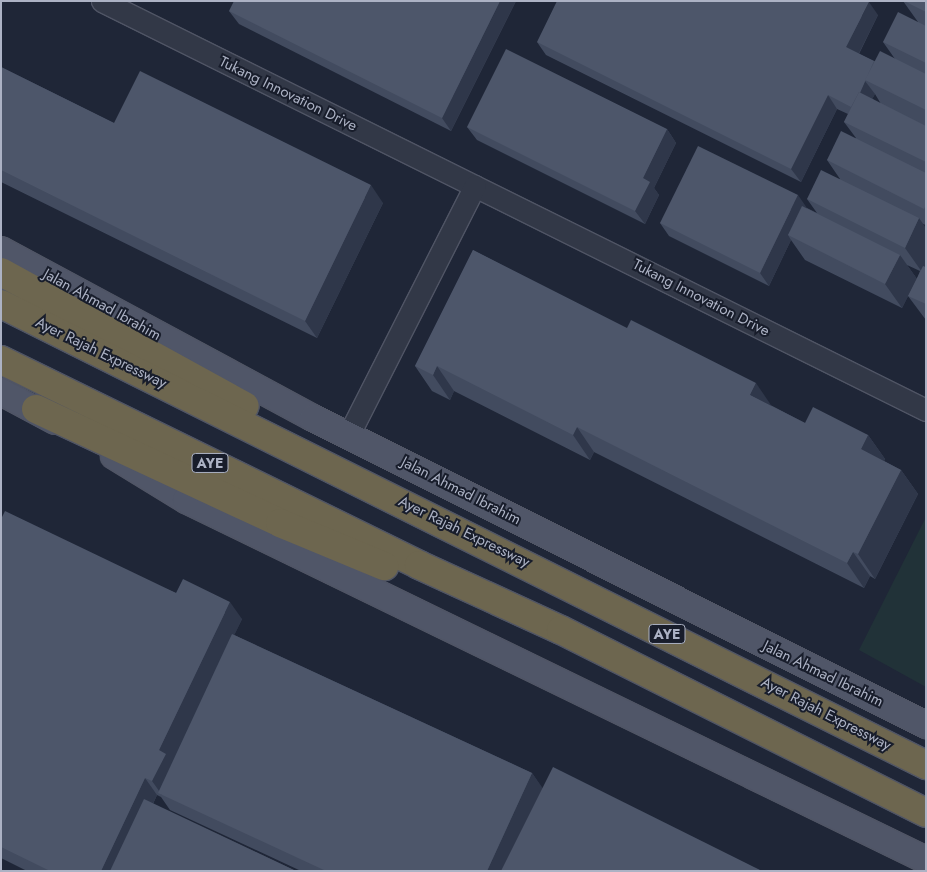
<!DOCTYPE html>
<html>
<head>
<meta charset="utf-8">
<style>
  body { margin:0 }
  #map { position:relative; width:927px; height:872px; overflow:hidden; background:#1f2637; font-family:Jost,sans-serif }
  div>[style] { position:absolute }
  .green>* { inset:0; background:#213238 }
  .roads { filter:drop-shadow(1px 0 #505565) drop-shadow(-1px 0 #505565) drop-shadow(0 1px #505565) drop-shadow(0 -1px #505565) }
  .minor>* { height:21px; margin:-10.5px; padding:0 10.5px; transform-origin:10.5px; border-radius:10.5px; background:#323847 }
  .major>* { height:26px; margin:-13px; padding:0 13px; transform-origin:13px; border-radius:13px; background:#505668 }
  .highway>* { height:28px; margin:-14px; padding:0 14px; transform-origin:14px; border-radius:14px; background:#6d664f }
  .wall>* { inset:0; background:#424b5f }
  .shaded-wall>* { inset:0; background:#2f374a }
  .building>* { inset:0; background:#4d566a }
  span { translate:-50% -50%; white-space:nowrap; text-align:center; line-height:1.15; -webkit-text-stroke:4px #181d2b; paint-order:stroke }
  .shield-label span { padding:1px 4px; background:#181d2b; border:1px solid; border-radius:4px; -webkit-text-stroke-width:0 }
  .shield-label { font-size:14px; color:#acb2c4; font-weight:700 }
  .street-label { font-size:15px; color:#acb2c4 }
  .frame { position:absolute; inset:0; border:2px solid #acb2c4; pointer-events:none }
</style>
</head>
<body>
<div id="map">
  <div class="green">
    <div style="clip-path:polygon(926px 517px,926px 687px,859px 650px)"></div>
  </div>
  <div class="roads">
    <div class="minor">
      <div style="left:102px;top:1px;width:920px;rotate:26.4deg"></div>
      <div style="left:349px;top:434px;width:278px;rotate:-63.1deg"></div>
    </div>
    <div class="major">
      <div style="left:1px;top:250px;width:354px;rotate:28.3deg"></div>
      <div style="left:313px;top:418px;width:686px;rotate:26.6deg"></div>
      <div style="left:1px;top:392px;width:61px;rotate:28.2deg"></div>
      <div style="left:114px;top:456px;width:84px;rotate:31.4deg"></div>
      <div style="left:186px;top:500px;width:823px;rotate:25.94deg"></div>
    </div>
    <div class="highway">
      <div style="left:1px;top:272px;width:278px;rotate:28.8deg"></div>
      <div style="left:1px;top:304px;width:1034px;rotate:26.49deg"></div>
      <div style="left:1px;top:360px;width:466px;rotate:26.1deg"></div>
      <div style="left:419px;top:565px;width:156px;rotate:24.6deg"></div>
      <div style="left:561px;top:630px;width:408px;rotate:26.6deg"></div>
      <div style="left:36px;top:409px;width:269px;rotate:25deg"></div>
      <div style="left:280px;top:523px;width:113px;rotate:22.5deg"></div>
    </div>
  </div>
  <div class="wall">
    <div style="clip-path:polygon(516px 1px,451px 131px,239px 24px,229px 11px)"></div>
    <div style="clip-path:polygon(evenodd,903px 1px,926px 1px,926px 225px,923px 224px,924px 267px,926px 267px,926px 320px,908px 296px,902px 308px,805px 260px,791px 240px,769px 286px,669px 236px,660px 223px,807px 208px,817px 213px,807px 199px,840px 179px,827px 160px,856px 138px,844px 122px,848px 114px,837px 109px,801px 182px,546px 55px,537px 42px,878px 15px,859px 54px,874px 61px,895px 59px,883px 42px,918px 22px,903px 1px,875px 94px,881px 104px,872px 99px,875px 94px,903px 1px,907px 265px,920px 271px,917px 279px,907px 265px)"></div>
    <div style="clip-path:polygon(1px 67px,114px 123px,383px 203px,317px 338px,1px 182px)"></div>
    <div style="clip-path:polygon(467px 127px,667px 129px,676px 143px,654px 188px,659px 195px,645px 224px,477px 140px)"></div>
    <div style="clip-path:polygon(473px 250px,805px 423px,868px 435px,885px 459px,884px 461px,901px 470px,918px 494px,875px 579px,870px 576px,864px 588px,594px 452px,590px 460px,454px 391px,450px 400px,432px 391px,415px 366px)"></div>
    <div style="clip-path:polygon(1px 519px,176px 593px,242px 619px,234px 635px,532px 773px,542px 788px,762px 871px,301px 871px,170px 810px,161px 797px,157px 795px,153px 804px,296px 871px,27px 871px,1px 858px)"></div>
  </div>
  <div class="shaded-wall">
    <div style="clip-path:polygon(500px 1px,516px 1px,451px 131px,442px 118px)"></div>
    <div style="clip-path:polygon(869px 2px,878px 15px,855px 61px,846px 47px)"></div>
    <div style="clip-path:polygon(865px 81px,875px 94px,861px 121px,852px 108px)"></div>
    <div style="clip-path:polygon(828px 95px,837px 109px,801px 182px,791px 169px)"></div>
    <div style="clip-path:polygon(667px 129px,676px 143px,654px 188px,659px 195px,645px 224px,635px 211px,643px 178px)"></div>
    <div style="clip-path:polygon(371px 185px,383px 203px,317px 338px,305px 321px)"></div>
    <div style="clip-path:polygon(798px 195px,807px 208px,788px 235px,791px 240px,769px 286px,760px 273px)"></div>
    <div style="clip-path:polygon(919px 218px,926px 228px,926px 264px,922px 272px,905px 248px)"></div>
    <div style="clip-path:polygon(900px 255px,917px 279px,902px 308px,885px 284px)"></div>
    <div style="clip-path:polygon(437px 366px,454px 391px,450px 400px,433px 375px)"></div>
    <div style="clip-path:polygon(756px 383px,773px 408px,750px 395px)"></div>
    <div style="clip-path:polygon(577px 427px,594px 452px,590px 460px,573px 435px)"></div>
    <div style="clip-path:polygon(868px 435px,885px 459px,878px 474px,861px 449px)"></div>
    <div style="clip-path:polygon(901px 470px,918px 494px,875px 579px,858px 554px)"></div>
    <div style="clip-path:polygon(853px 552px,870px 576px,864px 588px,847px 563px)"></div>
    <div style="clip-path:polygon(230px 602px,242px 619px,173px 764px,162px 795px,152px 781px,159px 750px)"></div>
    <div style="clip-path:polygon(532px 773px,544px 790px,507px 871px,487px 871px)"></div>
    <div style="clip-path:polygon(145px 778px,157px 795px,121px 871px,101px 871px)"></div>
  </div>
  <div class="building">
    <div style="clip-path:polygon(234px 1px,500px 1px,442px 118px,229px 11px)"></div>
    <div style="clip-path:polygon(557px 1px,867px 1px,869px 2px,846px 47px,874px 61px,860px 93px,859px 92px,851px 107px,828px 95px,791px 169px,537px 42px)"></div>
    <div style="clip-path:polygon(904px 1px,926px 1px,926px 12px)"></div>
    <div style="clip-path:polygon(898px 12px,926px 26px,926px 63px,883px 42px)"></div>
    <div style="clip-path:polygon(506px 49px,667px 129px,643px 178px,650px 182px,635px 211px,467px 127px)"></div>
    <div style="clip-path:polygon(880px 51px,926px 74px,926px 110px,865px 80px)"></div>
    <div style="clip-path:polygon(1px 67px,114px 123px,140px 71px,371px 185px,305px 321px,1px 170px)"></div>
    <div style="clip-path:polygon(859px 92px,926px 126px,926px 162px,844px 122px)"></div>
    <div style="clip-path:polygon(841px 131px,926px 173px,926px 205px,924px 209px,827px 160px)"></div>
    <div style="clip-path:polygon(698px 146px,798px 195px,760px 273px,660px 223px)"></div>
    <div style="clip-path:polygon(821px 170px,919px 218px,905px 248px,807px 199px)"></div>
    <div style="clip-path:polygon(802px 206px,900px 255px,885px 284px,788px 235px)"></div>
    <div style="clip-path:polygon(473px 250px,627px 328px,631px 320px,756px 383px,750px 395px,805px 423px,813px 407px,868px 435px,861px 449px,901px 470px,858px 554px,853px 552px,847px 563px,577px 427px,573px 435px,437px 366px,433px 375px,415px 366px)"></div>
    <div style="clip-path:polygon(923px 266px,926px 267px,926px 304px,908px 296px)"></div>
    <div style="clip-path:polygon(5px 511px,176px 593px,183px 579px,230px 602px,159px 750px,166px 754px,152px 781px,145px 778px,101px 871px,50px 871px,1px 847px,1px 519px)"></div>
    <div style="clip-path:polygon(232px 634px,532px 773px,487px 871px,326px 871px,158px 793px)"></div>
    <div style="clip-path:polygon(553px 767px,762px 871px,501px 871px)"></div>
    <div style="clip-path:polygon(144px 799px,296px 871px,110px 871px)"></div>
  </div>
  <div class="shield-label">
    <span style="left:210px;top:463px">AYE</span>
    <span style="left:667px;top:634px">AYE</span>
  </div>
  <div class="street-label">
    <span style="left:288px;top:94px;rotate:26deg">Tukang Innovation Drive</span>
    <span style="left:701px;top:298px;rotate:27deg">Tukang Innovation Drive</span>
    <span style="left:102px;top:305px;rotate:29deg">Jalan Ahmad Ibrahim</span>
    <span style="left:101px;top:353px;rotate:26deg">Ayer Rajah Expressway</span>
    <span style="left:461px;top:491px;rotate:27deg">Jalan Ahmad Ibrahim</span>
    <span style="left:464px;top:532px;rotate:26deg">Ayer Rajah Expressway</span>
    <span style="left:823px;top:674px;rotate:26deg">Jalan Ahmad Ibrahim</span>
    <span style="left:826px;top:714px;rotate:27deg">Ayer Rajah Expressway</span>
  </div>
  <div class="frame"></div>
</div>
</body>
</html>
